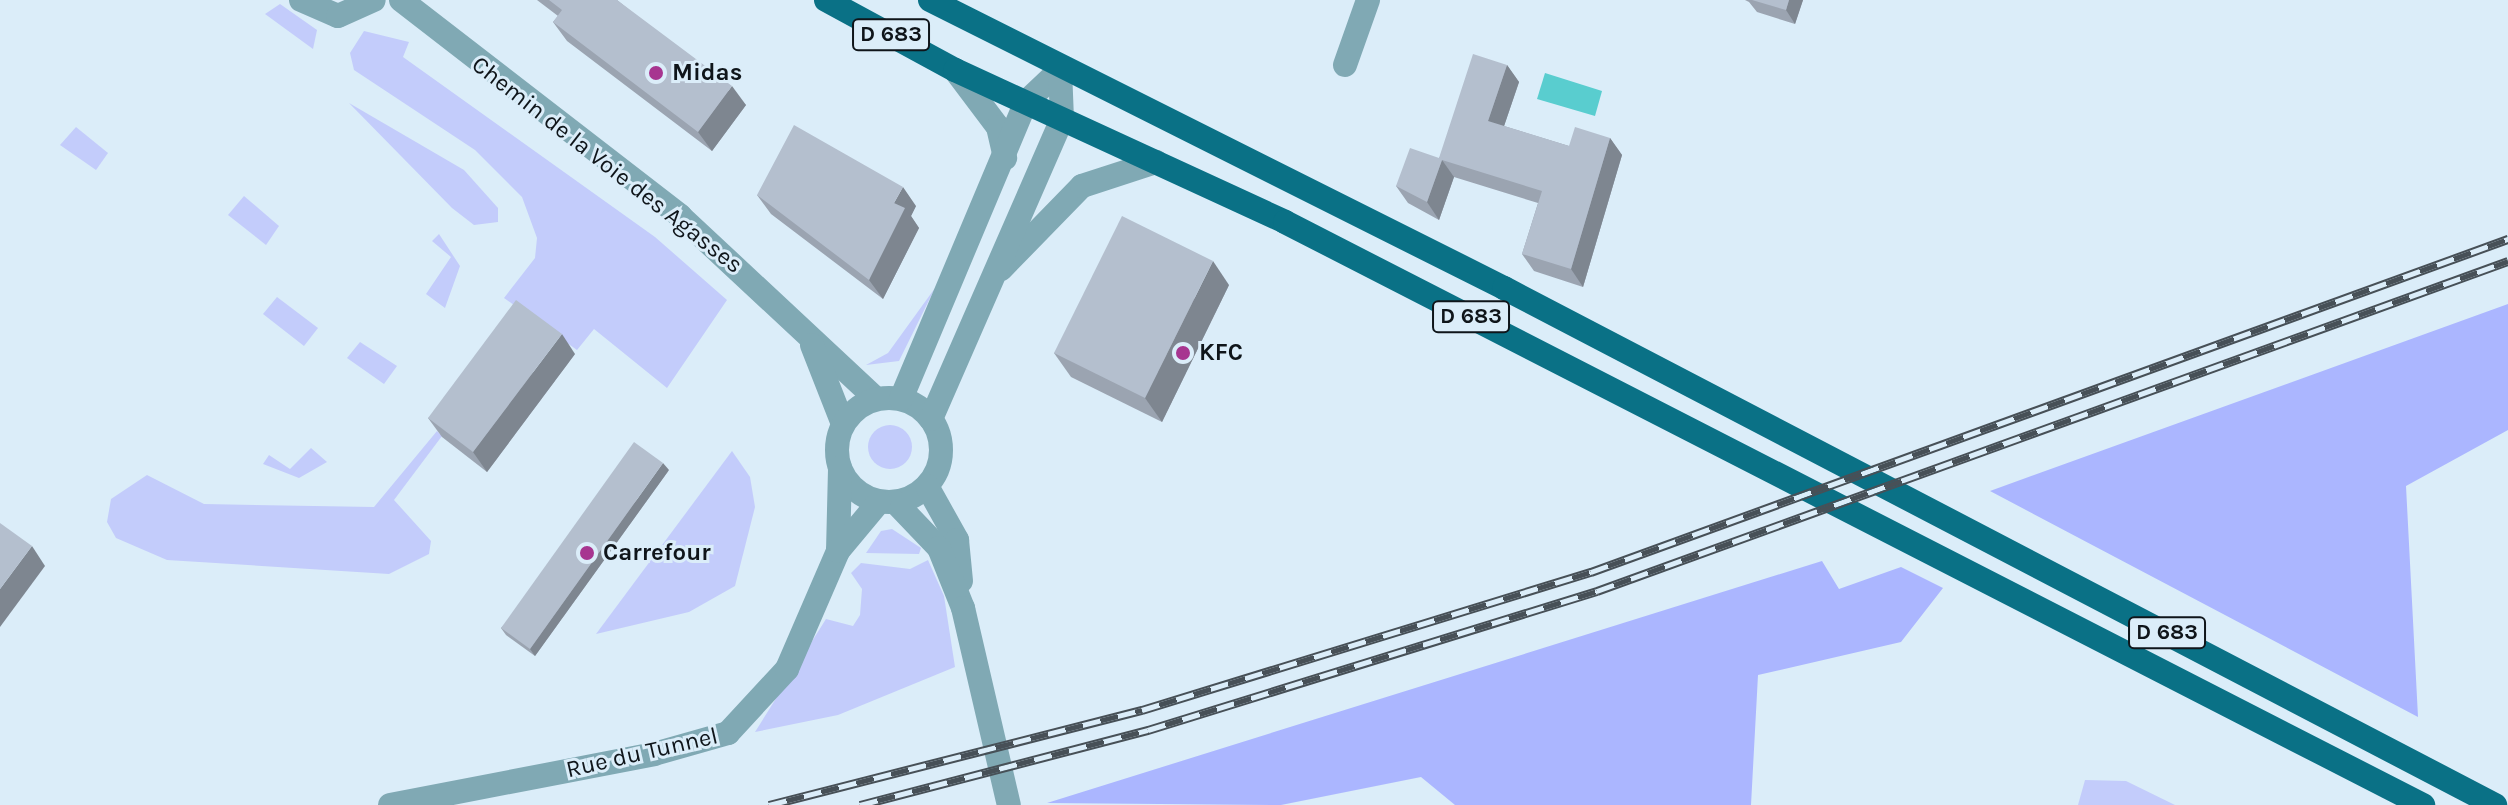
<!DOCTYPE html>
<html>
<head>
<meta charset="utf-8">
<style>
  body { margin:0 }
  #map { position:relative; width:2508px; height:805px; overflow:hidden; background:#dbedf9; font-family:Karla,sans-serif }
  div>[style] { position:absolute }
  .green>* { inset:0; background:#c3ccfb }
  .round { border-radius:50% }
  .forest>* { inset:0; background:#abb6ff }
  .water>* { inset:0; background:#59cdcf }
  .minor>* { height:24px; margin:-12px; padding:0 12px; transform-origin:12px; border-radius:12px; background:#80a9b4 }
  .minor>.ring { margin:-12px; padding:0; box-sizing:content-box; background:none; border:24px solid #80a9b4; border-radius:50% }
  .major>* { height:24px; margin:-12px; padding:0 12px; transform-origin:12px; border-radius:12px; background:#0a7186 }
  .rail>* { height:9px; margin-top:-4.5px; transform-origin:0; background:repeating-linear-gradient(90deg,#dbedf9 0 18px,#475057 0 36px); box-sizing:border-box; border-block:2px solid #475057 }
  .wall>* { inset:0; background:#9ba4b1 }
  .shaded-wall>* { inset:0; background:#7e8690 }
  .building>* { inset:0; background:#b4bfce }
  .dots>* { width:22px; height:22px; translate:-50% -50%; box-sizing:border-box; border:4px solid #dbedf9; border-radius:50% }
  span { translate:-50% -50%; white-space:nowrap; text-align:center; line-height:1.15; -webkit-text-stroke:6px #dbedf9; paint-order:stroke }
  .shield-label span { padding:2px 6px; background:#dbedf9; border:2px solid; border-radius:6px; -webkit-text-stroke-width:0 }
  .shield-label { font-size:22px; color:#0f151a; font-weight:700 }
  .poi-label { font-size:24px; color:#0f151a; font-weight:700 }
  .left { translate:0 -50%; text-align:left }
  .street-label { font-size:24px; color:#0f151a }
</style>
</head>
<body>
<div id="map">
  <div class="green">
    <div style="clip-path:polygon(280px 4px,317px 30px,313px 49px,265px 14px)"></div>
    <div style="clip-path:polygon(364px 31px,409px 42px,403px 57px,655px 237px,727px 300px,667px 388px,594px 329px,577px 350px,504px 298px,535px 258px,537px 238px,522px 197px,475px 150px,354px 70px,350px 53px)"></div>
    <div style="clip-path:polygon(349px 103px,464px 170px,498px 208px,498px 222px,474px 225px,452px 208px)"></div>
    <div style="clip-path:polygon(76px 127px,108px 153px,96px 170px,60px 145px)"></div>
    <div style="clip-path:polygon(244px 196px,279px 226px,266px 245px,228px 215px)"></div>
    <div style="clip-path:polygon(439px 234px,460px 266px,445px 308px,426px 294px,451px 257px,432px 241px)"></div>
    <div style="clip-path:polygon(935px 288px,899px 361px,866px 365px,888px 353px)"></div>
    <div style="clip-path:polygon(277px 297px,318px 328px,304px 346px,263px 314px)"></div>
    <div style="clip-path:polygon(360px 342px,397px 366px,384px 384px,347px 358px)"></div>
    <div class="round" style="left:868px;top:425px;width:44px;height:44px"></div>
    <div style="clip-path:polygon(437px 431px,442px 436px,394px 500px,431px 541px,429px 554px,389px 574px,167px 560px,116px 538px,107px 522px,111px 499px,147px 475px,204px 504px,374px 507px)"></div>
    <div style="clip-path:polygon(311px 448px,327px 462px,299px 478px,263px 464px,269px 455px,290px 469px)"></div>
    <div style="clip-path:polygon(732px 451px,750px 477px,755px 507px,735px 586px,689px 612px,596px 634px)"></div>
    <div style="clip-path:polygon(892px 529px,921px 548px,919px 554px,866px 553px,881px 531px)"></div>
    <div style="clip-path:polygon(928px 560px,944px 596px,955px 667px,838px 715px,755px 732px,826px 619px,853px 626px,860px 615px,862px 589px,851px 573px,861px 563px,910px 569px)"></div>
    <div style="clip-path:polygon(2085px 780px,2126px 781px,2175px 805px,2078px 805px)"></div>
  </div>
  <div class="forest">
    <div style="clip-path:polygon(2508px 304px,2508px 430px,2406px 486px,2418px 717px,1990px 491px)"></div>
    <div style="clip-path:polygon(1822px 561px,1839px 589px,1901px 567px,1943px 588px,1901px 642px,1758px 675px,1751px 805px,1455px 805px,1421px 777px,1281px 805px,1047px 803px)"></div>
  </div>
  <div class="water">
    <div style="clip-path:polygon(1545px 73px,1602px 91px,1595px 116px,1537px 99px)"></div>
  </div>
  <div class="minor">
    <div style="left:301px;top:0;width:40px;rotate:23.4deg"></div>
    <div style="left:338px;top:16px;width:39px;rotate:-24deg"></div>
    <div style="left:401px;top:0;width:353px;rotate:37.7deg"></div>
    <div style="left:680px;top:216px;width:268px;rotate:43deg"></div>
    <div style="left:1345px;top:65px;width:69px;rotate:-70.5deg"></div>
    <div style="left:955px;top:70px;width:71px;rotate:53deg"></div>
    <div style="left:998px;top:127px;width:32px;rotate:77deg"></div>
    <div style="left:1001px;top:269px;width:116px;rotate:-45.7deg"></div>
    <div style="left:1082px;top:186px;width:78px;rotate:-18deg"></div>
    <div style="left:812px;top:345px;width:85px;rotate:68.6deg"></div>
    <div class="ring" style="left:837px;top:398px;width:80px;height:80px"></div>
    <div style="left:901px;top:399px;width:322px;rotate:-67.2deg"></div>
    <div style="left:1026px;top:102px;width:47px;rotate:-43.3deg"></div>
    <div style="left:931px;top:419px;width:327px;rotate:-66.4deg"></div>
    <div style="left:1062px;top:119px;width:49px;rotate:-92.3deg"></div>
    <div style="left:927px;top:486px;width:62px;rotate:60.9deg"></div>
    <div style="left:957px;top:540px;width:41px;rotate:84.4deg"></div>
    <div style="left:895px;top:502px;width:64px;rotate:46.3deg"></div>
    <div style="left:939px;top:548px;width:65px;rotate:68.2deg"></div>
    <div style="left:963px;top:608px;width:202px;rotate:76.9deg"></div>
    <div style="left:838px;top:551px;width:83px;rotate:-88.6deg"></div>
    <div style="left:390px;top:805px;width:269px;rotate:-10.9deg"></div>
    <div style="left:654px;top:754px;width:77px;rotate:-15.8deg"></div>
    <div style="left:728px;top:733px;width:87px;rotate:-47.3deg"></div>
    <div style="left:787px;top:669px;width:129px;rotate:-66.6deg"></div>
    <div style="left:838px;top:551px;width:64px;rotate:-50.1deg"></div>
  </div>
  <div class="major">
    <div style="left:826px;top:0;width:147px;rotate:28.5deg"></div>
    <div style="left:955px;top:70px;width:363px;rotate:24.7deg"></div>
    <div style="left:1285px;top:222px;width:1279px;rotate:27.13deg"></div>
    <div style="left:930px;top:0;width:642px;rotate:26.64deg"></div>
    <div style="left:1504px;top:288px;width:1118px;rotate:27.55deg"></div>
  </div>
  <div class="rail">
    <div style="left:769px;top:805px;width:385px;rotate:-14.3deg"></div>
    <div style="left:1142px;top:710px;width:470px;rotate:-17.1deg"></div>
    <div style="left:1591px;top:572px;width:976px;rotate:-19.96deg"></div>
    <div style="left:860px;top:805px;width:298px;rotate:-14.6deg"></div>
    <div style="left:1148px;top:730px;width:470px;rotate:-17.2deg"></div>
    <div style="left:1597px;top:591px;width:969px;rotate:-19.91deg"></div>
  </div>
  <div class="wall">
    <div style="clip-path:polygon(537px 0,617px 0,746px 105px,712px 151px,567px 41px,553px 22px,558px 16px)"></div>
    <div style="clip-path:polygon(1745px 0,1803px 0,1795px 24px,1757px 12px,1749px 2px)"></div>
    <div style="clip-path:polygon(1507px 65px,1519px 82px,1504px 126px,1569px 146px,1610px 138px,1622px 155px,1583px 287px,1534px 271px,1522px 254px,1538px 203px,1454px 177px,1439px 220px,1408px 203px,1396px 186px,1439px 158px)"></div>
    <div style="clip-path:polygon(757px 195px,916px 206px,911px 216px,919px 228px,883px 299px,771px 214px)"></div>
    <div style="clip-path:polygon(1229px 285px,1162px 422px,1071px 377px,1054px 353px)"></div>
    <div style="clip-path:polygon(575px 354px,487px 472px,442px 437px,428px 418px)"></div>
    <div style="clip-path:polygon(669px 470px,535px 656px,506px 635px,501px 628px)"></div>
  </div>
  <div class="shaded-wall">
    <div style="clip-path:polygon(1789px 0,1803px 0,1795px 24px,1786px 10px)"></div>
    <div style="clip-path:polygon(1507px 65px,1519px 82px,1500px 138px,1488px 121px)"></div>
    <div style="clip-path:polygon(732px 86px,746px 105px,712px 151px,698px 132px)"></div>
    <div style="clip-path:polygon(1610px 138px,1622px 155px,1583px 287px,1571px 269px)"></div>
    <div style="clip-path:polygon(1442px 160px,1454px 177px,1439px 220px,1427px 202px)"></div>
    <div style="clip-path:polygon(903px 187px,916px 206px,911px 216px,919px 228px,883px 299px,869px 280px,894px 203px)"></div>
    <div style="clip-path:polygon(1213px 261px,1229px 285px,1162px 422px,1145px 398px)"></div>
    <div style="clip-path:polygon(562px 334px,575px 354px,487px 472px,473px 452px)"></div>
    <div style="clip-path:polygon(663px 463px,669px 470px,535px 656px,530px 649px)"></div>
    <div style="clip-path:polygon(32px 546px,45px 566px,0 627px,0 589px)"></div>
  </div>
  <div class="building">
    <div style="clip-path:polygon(549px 0,617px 0,732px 86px,698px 132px,553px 22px,562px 10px)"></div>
    <div style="clip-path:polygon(1752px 0,1789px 0,1786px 10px)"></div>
    <div style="clip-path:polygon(1473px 54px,1507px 65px,1488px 121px,1569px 146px,1575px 127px,1610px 138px,1571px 269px,1522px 254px,1542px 191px,1442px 160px,1427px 202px,1396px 186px,1410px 148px,1439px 158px)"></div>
    <div style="clip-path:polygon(794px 125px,903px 187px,894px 203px,905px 208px,869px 280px,757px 195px)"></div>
    <div style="clip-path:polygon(1122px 216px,1213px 261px,1145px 398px,1054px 353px)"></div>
    <div style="clip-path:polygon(516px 300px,562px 334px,473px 452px,428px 418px)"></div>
    <div style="clip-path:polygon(634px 442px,663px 463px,530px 649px,501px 628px)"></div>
    <div style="clip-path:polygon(0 523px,32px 546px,0 589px)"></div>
  </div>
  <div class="dots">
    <div style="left:656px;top:73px;background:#a73590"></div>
    <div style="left:1183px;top:353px;background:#a73590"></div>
    <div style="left:587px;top:553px;background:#a73590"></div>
  </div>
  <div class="shield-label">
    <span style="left:891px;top:35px">D 683</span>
    <span style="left:1471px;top:317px">D 683</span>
    <span style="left:2167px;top:633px">D 683</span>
  </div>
  <div class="poi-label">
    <span class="left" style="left:672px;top:73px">Midas</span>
    <span class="left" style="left:1199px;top:353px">KFC</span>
    <span class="left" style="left:603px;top:553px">Carrefour</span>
  </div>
  <div class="street-label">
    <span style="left:607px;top:165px;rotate:38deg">Chemin de la Voie des Agasses</span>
    <span style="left:642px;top:753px;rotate:-13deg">Rue du Tunnel</span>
  </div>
</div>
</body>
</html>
